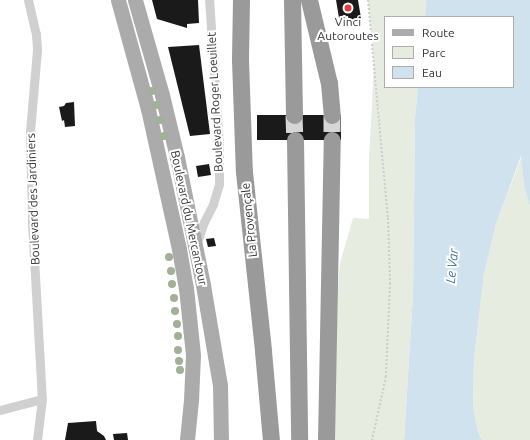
<!DOCTYPE html>
<html>
<head>
<meta charset="utf-8">
<style>
  body { margin:0 }
  #map { position:relative; width:530px; height:440px; overflow:hidden; background:#fff; font-family:Ubuntu,sans-serif }
  div>[style] { position:absolute }
  .green>* { inset:0; background:#e6ecdf }
  .water>* { inset:0; background:#cfe2ee }
  .building>* { inset:0; background:#1a1a1a }
  .motorway-tunnel>* { height:17px; margin-top:-8.5px; transform-origin:0; background:repeating-linear-gradient(90deg,#d6d6d6 0 17px,transparent 0 25px) }
  .path>* { height:2px; margin-top:-1px; transform-origin:0; background:repeating-linear-gradient(90deg,#cdcdcd 0 2px,transparent 0 4px) }
  .minor>* { height:9px; margin:-4.5px; padding:0 4.5px; transform-origin:4.5px; border-radius:4.5px; background:#d0d0d0 }
  .primary>* { height:15px; margin:-7.5px; padding:0 7.5px; transform-origin:7.5px; border-radius:7.5px; background:#ababab }
  .motorway>* { height:17px; margin:-8.5px; padding:0 8.5px; transform-origin:8.5px; border-radius:8.5px; background:#9a9a9a }
  .trees>* { width:8px; height:8px; margin:-4px; border-radius:50%; background:#a2b095 }
  .dots>* { width:11px; height:11px; translate:-50% -50%; box-sizing:border-box; border:2px solid #fff; border-radius:50% }
  span { translate:-50% -50%; white-space:nowrap; text-align:center; line-height:1.15; -webkit-text-stroke:4px #fff; paint-order:stroke }
  .poi-label { font-size:12px; color:#333 }
  .street-label { font-size:12px; color:#333 }
  .water-label { font-size:13px; color:#3f7597; font-style:italic }
  .legend { position:absolute; left:384px; top:16px; width:130px; height:72px; box-sizing:border-box; background:#fff; border:1px solid #adadad; margin:0; padding:5px 7px; list-style:none; font-size:12px; color:#333 }
  .legend li { display:flex; align-items:center; gap:8px; height:20px }
  .legend b { width:20px; border:1px solid #adadad }
</style>
</head>
<body>
<div id="map">
  <div class="green">
    <div style="clip-path:polygon(368px 0,426px 0,425px 17px,385px 17px,385px 87px,418px 87px,415px 118px,413px 295px,404px 440px,333px 440px,333px 346px,340px 263px,353px 218px,369px 219px,369px 158px,374px 67px)"></div>
    <div style="clip-path:polygon(522px 155px,524px 186px,530px 207px,530px 440px,482px 440px,478px 432px,473px 406px,474px 359px,484px 274px,496px 224px)"></div>
  </div>
  <div class="water">
    <div style="clip-path:polygon(426px 0,530px 0,530px 207px,524px 186px,521px 156px,496px 224px,484px 274px,474px 359px,473px 406px,478px 432px,482px 440px,404px 440px,413px 295px,415px 118px,418px 87px,513px 87px,513px 17px,425px 17px)"></div>
  </div>
  <div class="building">
    <div style="clip-path:polygon(152px 0,198px 0,199px 23px,187px 24px,187px 28px,157px 19px)"></div>
    <div style="clip-path:polygon(336px 0,358px 0,361px 18px,349px 21px,348px 16px,339px 18px)"></div>
    <div style="clip-path:polygon(199px 45px,210px 134px,190px 136px,168px 47px)"></div>
    <div style="clip-path:polygon(74px 102px,75px 126px,65px 127px,64px 120px,62px 121px,59px 107px,64px 106px,66px 103px)"></div>
    <div style="clip-path:polygon(257px 115px,341px 115px,341px 140px,257px 140px)"></div>
    <div style="clip-path:polygon(209px 164px,211px 175px,198px 177px,196px 166px)"></div>
    <div style="clip-path:polygon(214px 238px,216px 246px,208px 247px,206px 239px)"></div>
    <div style="clip-path:polygon(96px 421px,97px 431px,104px 436px,106px 440px,65px 440px,68px 423px)"></div>
    <div style="clip-path:polygon(127px 433px,128px 440px,114px 440px,113px 434px)"></div>
  </div>
  <div class="motorway-tunnel">
    <div style="left:294px;top:115px;width:25px;rotate:88deg"></div>
    <div style="left:332px;top:115px;width:25px;rotate:90deg"></div>
  </div>
  <div class="path">
    <div style="left:368px;top:0;width:219px;rotate:84.8deg"></div>
    <div style="left:388px;top:218px;width:65px;rotate:88.2deg"></div>
    <div style="left:390px;top:283px;width:93px;rotate:92.5deg"></div>
    <div style="left:386px;top:376px;width:66px;rotate:102.3deg"></div>
  </div>
  <div class="minor">
    <div style="left:28px;top:0;width:35px;rotate:77deg"></div>
    <div style="left:36px;top:34px;width:16px;rotate:86deg"></div>
    <div style="left:37px;top:50px;width:81px;rotate:94.9deg"></div>
    <div style="left:30px;top:131px;width:91px;rotate:88.7deg"></div>
    <div style="left:32px;top:222px;width:177px;rotate:86.8deg"></div>
    <div style="left:42px;top:399px;width:41px;rotate:97deg"></div>
    <div style="left:196px;top:245px;width:24px;rotate:-71deg"></div>
    <div style="left:204px;top:222px;width:20px;rotate:-63deg"></div>
    <div style="left:213px;top:204px;width:21px;rotate:-73deg"></div>
    <div style="left:219px;top:184px;width:39px;rotate:-90deg"></div>
    <div style="left:219px;top:145px;width:145px;rotate:-93.9deg"></div>
    <div style="left:0;top:410px;width:43px;rotate:-14.7deg"></div>
  </div>
  <div class="primary">
    <div style="left:118px;top:0;width:113px;rotate:74.6deg"></div>
    <div style="left:148px;top:109px;width:143px;rotate:77.5deg"></div>
    <div style="left:179px;top:249px;width:40px;rotate:80deg"></div>
    <div style="left:186px;top:288px;width:67px;rotate:84deg"></div>
    <div style="left:193px;top:355px;width:45px;rotate:92.5deg"></div>
    <div style="left:191px;top:400px;width:40px;rotate:95.7deg"></div>
    <div style="left:135px;top:0;width:99px;rotate:74.1deg"></div>
    <div style="left:162px;top:95px;width:64px;rotate:76.4deg"></div>
    <div style="left:177px;top:157px;width:131px;rotate:78.5deg"></div>
    <div style="left:203px;top:285px;width:101px;rotate:80.4deg"></div>
    <div style="left:220px;top:385px;width:55px;rotate:89deg"></div>
  </div>
  <div class="motorway">
    <div style="left:241px;top:0;width:60px;rotate:91deg"></div>
    <div style="left:240px;top:60px;width:112px;rotate:88deg"></div>
    <div style="left:244px;top:172px;width:180px;rotate:83.9deg"></div>
    <div style="left:263px;top:351px;width:89px;rotate:84.9deg"></div>
    <div style="left:292px;top:0;width:115px;rotate:89deg"></div>
    <div style="left:309px;top:0;width:85px;rotate:76.5deg"></div>
    <div style="left:329px;top:83px;width:32px;rotate:85deg"></div>
    <div style="left:295px;top:140px;width:300px;rotate:89.2deg"></div>
    <div style="left:326px;top:440px;width:300px;rotate:-88.9deg"></div>
  </div>
  <div class="trees">
    <div style="left:152px;top:91px"></div>
    <div style="left:156px;top:105px"></div>
    <div style="left:160px;top:120px"></div>
    <div style="left:164px;top:136px"></div>
    <div style="left:169px;top:257px"></div>
    <div style="left:171px;top:271px"></div>
    <div style="left:172px;top:284px"></div>
    <div style="left:174px;top:298px"></div>
    <div style="left:175px;top:311px"></div>
    <div style="left:177px;top:324px"></div>
    <div style="left:178px;top:336px"></div>
    <div style="left:178px;top:350px"></div>
    <div style="left:179px;top:361px"></div>
    <div style="left:180px;top:370px"></div>
  </div>
  <div class="dots">
    <div style="left:348px;top:8px;background:#e63946"></div>
  </div>
  <div class="poi-label">
    <span style="left:348px;top:29px">Vinci<br>Autoroutes</span>
  </div>
  <div class="street-label">
    <span style="left:215px;top:102px;rotate:-93deg">Boulevard Roger Loeuillet</span>
    <span style="left:33px;top:199px;rotate:-92deg">Boulevard des Jardiniers</span>
    <span style="left:189px;top:218px;rotate:78deg">Boulevard du Mercantour</span>
    <span style="left:249px;top:220px;rotate:-96deg">La Provençale</span>
  </div>
  <div class="water-label">
    <span style="left:452px;top:266px;rotate:-84deg">Le Var</span>
  </div>
  <ul class="legend">
  <li><b style="height:5px;background:#ababab"></b>Route</li>
  <li><b style="height:11px;background:#e6ecdf"></b>Parc</li>
  <li><b style="height:11px;background:#cfe2ee"></b>Eau</li>
  </ul>
</div>
</body>
</html>
